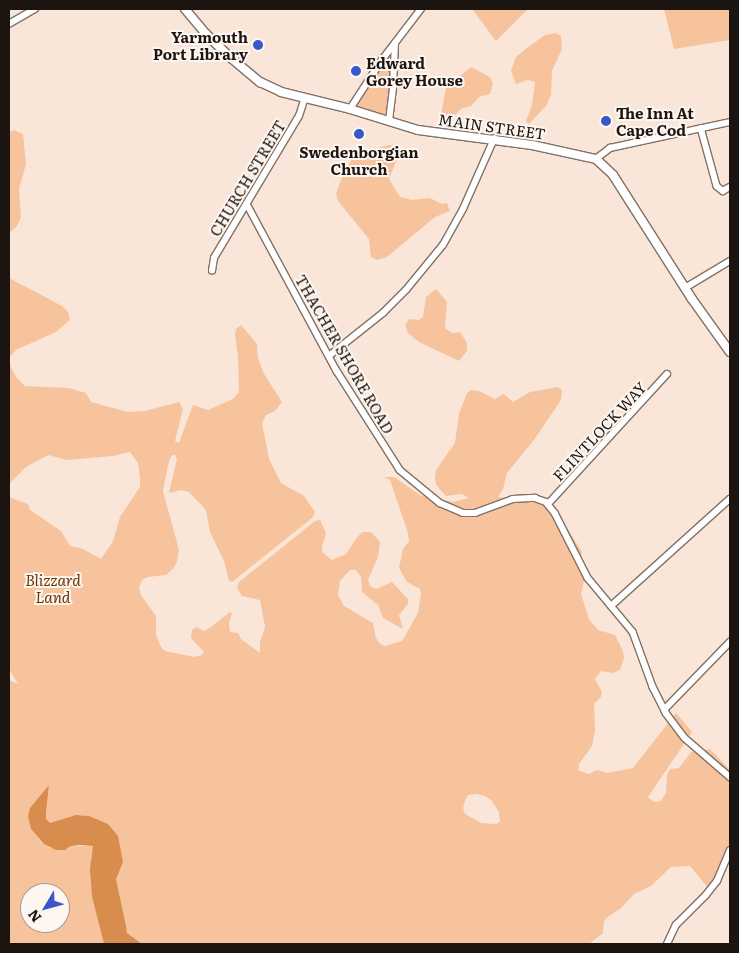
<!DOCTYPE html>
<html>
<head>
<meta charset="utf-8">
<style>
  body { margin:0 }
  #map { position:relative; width:739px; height:953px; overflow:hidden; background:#f9e6d9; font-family:Literata,serif }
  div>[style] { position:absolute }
  .green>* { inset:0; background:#f6c39d }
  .water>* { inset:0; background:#d88c4d }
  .roads { filter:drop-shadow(1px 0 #827165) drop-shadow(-1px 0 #827165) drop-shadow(0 1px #827165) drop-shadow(0 -1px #827165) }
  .minor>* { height:5.5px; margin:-2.75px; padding:0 2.75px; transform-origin:2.75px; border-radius:2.75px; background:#fff }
  .major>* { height:8px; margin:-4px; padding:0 4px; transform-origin:4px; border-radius:4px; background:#fff }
  .dots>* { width:14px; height:14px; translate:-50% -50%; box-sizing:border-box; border:2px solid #fef6f0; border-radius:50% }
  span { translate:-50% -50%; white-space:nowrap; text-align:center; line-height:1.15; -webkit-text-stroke:4px #fef6f0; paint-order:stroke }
  .poi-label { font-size:15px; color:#1b1410; font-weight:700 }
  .right { translate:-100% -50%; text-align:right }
  .left { translate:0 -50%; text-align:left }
  .street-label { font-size:15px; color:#1b1410 }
  .park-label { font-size:15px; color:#683602; font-style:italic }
  .frame { position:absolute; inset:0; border:10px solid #1b1410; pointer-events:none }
  .north { position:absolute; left:20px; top:883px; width:50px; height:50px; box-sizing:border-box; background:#fef6f0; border:1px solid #a39c96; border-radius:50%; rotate:233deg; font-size:14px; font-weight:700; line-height:20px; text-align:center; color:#1b1410 }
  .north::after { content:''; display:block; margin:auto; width:18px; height:22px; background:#3a57c9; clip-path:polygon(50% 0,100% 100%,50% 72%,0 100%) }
</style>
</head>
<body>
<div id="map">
  <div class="green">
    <div style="clip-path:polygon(472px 9px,528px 9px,496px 41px)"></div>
    <div style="clip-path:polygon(664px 9px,730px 9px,730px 40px,674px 49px)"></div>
    <div style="clip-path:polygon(556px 33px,561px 36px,562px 49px,552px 71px,551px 95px,546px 106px,529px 124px,526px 121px,532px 105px,535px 82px,528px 80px,516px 84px,511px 71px,516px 57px,527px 48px,545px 35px)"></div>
    <div style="clip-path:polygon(471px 67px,490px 77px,493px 83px,490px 94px,479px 97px,471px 106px,461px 109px,455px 115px,441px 115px,446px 87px)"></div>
    <div style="clip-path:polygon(384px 68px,392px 74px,387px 112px,384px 116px,358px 108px,356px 104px,378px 70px)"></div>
    <div style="clip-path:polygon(14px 130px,23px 134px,26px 164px,19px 189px,21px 218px,16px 227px,9px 233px,9px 132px)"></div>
    <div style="clip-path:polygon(390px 145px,397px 147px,400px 151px,389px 179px,400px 197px,412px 200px,430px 198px,442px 204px,447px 203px,450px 211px,435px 217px,387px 257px,377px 260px,371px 257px,369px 239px,338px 201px,336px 194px,341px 180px,352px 158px,365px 151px)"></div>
    <div style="clip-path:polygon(9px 278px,62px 306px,68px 312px,70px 320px,56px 332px,16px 350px,9px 358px)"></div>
    <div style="clip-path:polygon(436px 289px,447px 302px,445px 328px,452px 333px,460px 332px,467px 343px,467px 351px,459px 361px,419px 342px,408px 333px,405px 325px,409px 319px,419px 320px,423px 317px,426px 297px)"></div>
    <div style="clip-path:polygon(evenodd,241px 325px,257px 344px,258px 358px,264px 374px,282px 402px,275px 411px,266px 415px,262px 423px,269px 459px,281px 483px,304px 496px,315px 512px,312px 518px,232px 582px,229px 581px,224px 561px,210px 532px,206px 510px,189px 492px,181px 490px,169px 493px,177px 459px,175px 455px,172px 455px,169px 461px,163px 491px,179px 550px,177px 562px,173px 569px,166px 575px,148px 577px,142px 580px,139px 587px,141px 595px,156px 616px,156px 635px,161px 647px,165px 651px,194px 657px,202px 655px,204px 652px,191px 638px,192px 630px,196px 627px,204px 631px,208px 629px,230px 612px,232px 613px,229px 623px,230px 632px,238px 633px,241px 639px,260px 653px,260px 642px,265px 627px,260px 600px,242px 596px,237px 588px,239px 582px,315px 521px,320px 520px,326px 533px,322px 546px,322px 552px,332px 560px,346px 554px,358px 536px,363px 532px,371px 532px,380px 542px,378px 557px,368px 580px,370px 586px,376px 589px,392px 582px,408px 599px,408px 604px,399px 615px,403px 629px,383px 618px,378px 605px,362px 592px,361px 577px,356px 570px,350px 570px,340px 581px,338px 595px,344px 606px,373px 623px,376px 638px,380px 644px,385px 646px,402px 641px,418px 613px,421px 593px,420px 589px,407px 582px,399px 568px,403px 549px,409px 541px,408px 533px,390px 480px,384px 477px,394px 477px,420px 495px,453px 502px,469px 498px,462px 494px,446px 496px,436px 485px,435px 478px,436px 470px,455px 443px,459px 413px,467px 393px,471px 390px,479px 391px,495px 399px,504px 394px,513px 402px,530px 392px,558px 387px,562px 390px,561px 400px,534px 440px,507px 473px,503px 489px,498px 497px,510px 499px,526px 494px,544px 506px,553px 506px,581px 550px,582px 554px,579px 557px,584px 581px,581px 594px,589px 619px,598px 630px,615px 635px,623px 651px,624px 658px,620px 670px,613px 673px,601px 671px,595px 679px,602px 692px,601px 697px,594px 704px,595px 731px,592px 746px,579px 764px,578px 770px,589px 774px,597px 770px,607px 773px,633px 768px,676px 713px,692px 732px,648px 797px,654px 802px,661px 801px,666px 793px,667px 775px,670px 769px,679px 768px,691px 752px,710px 749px,730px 770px,730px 846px,709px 889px,690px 866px,671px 867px,651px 886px,634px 894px,621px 908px,609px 916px,604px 921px,603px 933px,589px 944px,142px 944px,127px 933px,116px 879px,95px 818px,82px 815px,50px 823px,46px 820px,46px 813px,49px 786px,30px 808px,31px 829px,40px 840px,50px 848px,68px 849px,71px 846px,94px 846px,91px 859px,92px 897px,104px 944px,9px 944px,9px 680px,18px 684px,9px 669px,9px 497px,28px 504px,30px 510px,61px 531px,70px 546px,83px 549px,101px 559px,113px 541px,120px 517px,140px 487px,140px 478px,138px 463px,130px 452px,113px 456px,67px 460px,48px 455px,26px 467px,9px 484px,9px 363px,16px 377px,25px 386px,68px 388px,86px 393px,91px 402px,128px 412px,145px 411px,179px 402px,183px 409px,175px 441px,179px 443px,193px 405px,208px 410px,233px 399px,239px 392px,238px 356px,235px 335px,236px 329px,241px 325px,477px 794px,485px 796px,492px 801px,499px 812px,500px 822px,496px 824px,481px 823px,465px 814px,463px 808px,465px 801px,468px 795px,477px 794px,241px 325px,30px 893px,60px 893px,60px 923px,30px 923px,30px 893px)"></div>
  </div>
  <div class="water">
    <div style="clip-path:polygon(49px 785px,46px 813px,46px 819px,50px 823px,76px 815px,89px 816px,108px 824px,118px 836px,123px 862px,116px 879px,126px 926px,127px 933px,142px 944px,104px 944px,92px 897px,90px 869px,93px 846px,80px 845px,71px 846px,65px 850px,56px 850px,44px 844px,31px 829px,28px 816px,30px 808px)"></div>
  </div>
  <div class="roads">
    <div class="minor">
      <div style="left:9px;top:24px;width:30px;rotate:-30deg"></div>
      <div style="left:380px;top:62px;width:16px;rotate:27deg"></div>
      <div style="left:350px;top:109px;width:59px;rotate:-56.9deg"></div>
      <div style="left:382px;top:60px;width:64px;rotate:-52.6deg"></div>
      <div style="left:389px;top:121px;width:35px;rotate:-83deg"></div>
      <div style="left:393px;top:86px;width:42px;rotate:-87.3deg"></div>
      <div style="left:701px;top:128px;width:60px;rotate:74.6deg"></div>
      <div style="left:717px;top:186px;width:8px;rotate:40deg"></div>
      <div style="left:723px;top:191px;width:8px;rotate:-30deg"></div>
      <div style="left:596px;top:159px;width:18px;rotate:-38deg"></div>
      <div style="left:610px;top:148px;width:123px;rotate:-12.2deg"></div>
      <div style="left:247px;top:204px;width:190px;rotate:61.7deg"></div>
      <div style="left:337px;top:371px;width:117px;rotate:57.5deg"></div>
      <div style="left:400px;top:470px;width:52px;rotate:39.5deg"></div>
      <div style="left:440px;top:503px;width:25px;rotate:23deg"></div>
      <div style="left:463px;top:513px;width:12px"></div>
      <div style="left:475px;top:513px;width:40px;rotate:-20.2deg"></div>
      <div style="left:513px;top:499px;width:22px;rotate:-3deg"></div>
      <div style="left:535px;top:498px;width:12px;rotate:20deg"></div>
      <div style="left:546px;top:502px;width:14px;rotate:51deg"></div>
      <div style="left:555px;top:513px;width:73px;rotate:63.1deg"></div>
      <div style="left:588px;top:578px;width:70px;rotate:50.2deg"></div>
      <div style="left:633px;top:632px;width:59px;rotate:70deg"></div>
      <div style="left:653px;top:687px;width:29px;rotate:63deg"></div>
      <div style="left:666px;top:713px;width:31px;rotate:53deg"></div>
      <div style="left:685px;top:738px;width:60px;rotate:40.9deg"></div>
      <div style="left:212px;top:271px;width:13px;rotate:-81deg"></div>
      <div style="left:214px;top:258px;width:165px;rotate:-59.1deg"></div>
      <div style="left:299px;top:116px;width:19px;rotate:-72deg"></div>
      <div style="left:685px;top:288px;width:52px;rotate:-31deg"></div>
      <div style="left:329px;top:356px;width:69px;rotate:-38.5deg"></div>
      <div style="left:383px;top:313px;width:33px;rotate:-45deg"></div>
      <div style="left:406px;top:290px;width:58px;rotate:-50.6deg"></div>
      <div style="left:443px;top:245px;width:41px;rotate:-60.9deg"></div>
      <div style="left:463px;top:209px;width:77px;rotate:-66.1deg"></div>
      <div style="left:548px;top:504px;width:176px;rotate:-47.5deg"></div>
      <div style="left:611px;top:606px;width:160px;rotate:-42deg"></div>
      <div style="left:664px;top:710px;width:95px;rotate:-45.9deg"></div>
      <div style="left:667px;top:944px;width:21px;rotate:-65deg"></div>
      <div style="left:676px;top:925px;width:42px;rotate:-45deg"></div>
      <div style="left:706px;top:895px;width:18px;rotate:-52deg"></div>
      <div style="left:717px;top:881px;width:33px;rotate:-67deg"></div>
    </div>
    <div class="major">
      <div style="left:185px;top:9px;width:33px;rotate:50deg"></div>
      <div style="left:206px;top:34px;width:35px;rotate:44deg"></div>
      <div style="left:231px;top:58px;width:38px;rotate:40deg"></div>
      <div style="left:260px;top:82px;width:23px;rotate:25deg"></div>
      <div style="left:281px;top:92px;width:71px;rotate:13.8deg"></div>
      <div style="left:350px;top:109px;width:71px;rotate:17.2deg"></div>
      <div style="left:418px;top:130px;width:115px;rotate:7.5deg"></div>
      <div style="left:532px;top:145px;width:66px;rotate:12.3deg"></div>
      <div style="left:596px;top:159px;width:23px;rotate:43deg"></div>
      <div style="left:613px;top:175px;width:147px;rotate:57.5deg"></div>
      <div style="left:692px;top:299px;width:65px;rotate:54.4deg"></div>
    </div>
  </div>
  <div class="dots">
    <div style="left:258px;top:45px;background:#3a57c9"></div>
    <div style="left:356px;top:71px;background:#3a57c9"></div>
    <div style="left:606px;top:121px;background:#3a57c9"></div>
    <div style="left:359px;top:134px;background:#3a57c9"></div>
  </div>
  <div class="poi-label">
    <span class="right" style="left:248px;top:45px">Yarmouth<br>Port Library</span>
    <span class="left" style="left:366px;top:71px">Edward<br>Gorey House</span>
    <span class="left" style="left:616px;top:121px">The Inn At<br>Cape Cod</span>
    <span style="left:359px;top:160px">Swedenborgian<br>Church</span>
  </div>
  <div class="street-label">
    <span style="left:492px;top:126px;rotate:8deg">MAIN STREET</span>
    <span style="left:247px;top:178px;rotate:-59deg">CHURCH STREET</span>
    <span style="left:345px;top:354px;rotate:60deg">THACHER SHORE ROAD</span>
    <span style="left:599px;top:431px;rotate:-47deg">FLINTLOCK WAY</span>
  </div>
  <div class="park-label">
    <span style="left:53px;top:588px">Blizzard<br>Land</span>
  </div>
  <div class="frame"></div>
  <div class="north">N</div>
</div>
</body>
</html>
